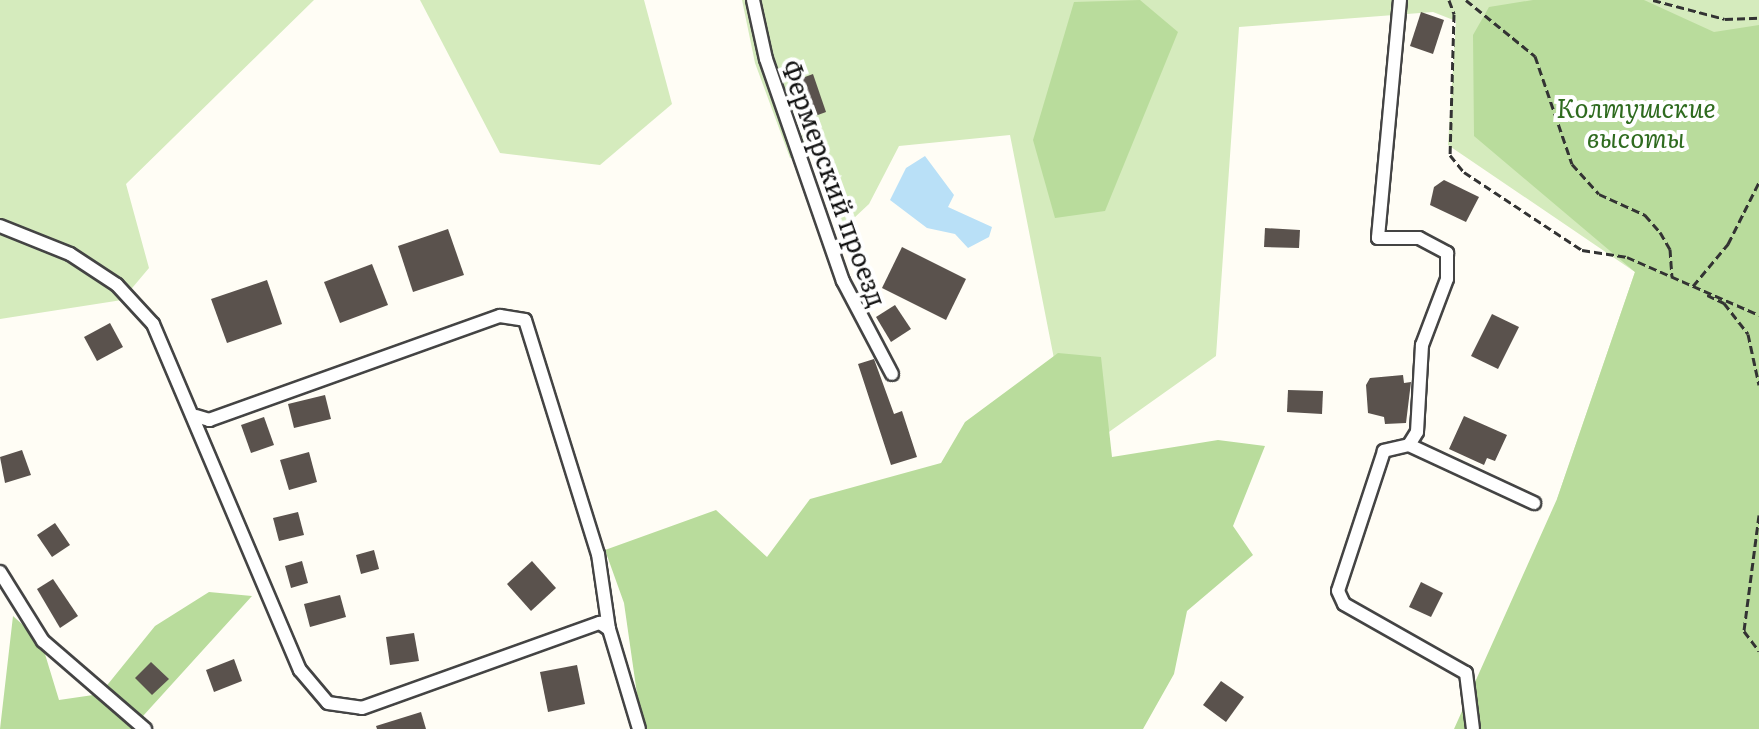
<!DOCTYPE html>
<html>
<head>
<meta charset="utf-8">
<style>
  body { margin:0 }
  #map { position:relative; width:1759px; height:729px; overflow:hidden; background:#fffdf5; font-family:Literata,serif }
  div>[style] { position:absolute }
  .green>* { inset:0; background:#d5ebbd }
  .forest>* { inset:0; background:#b9dc9c }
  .water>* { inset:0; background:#b9e0f7 }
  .building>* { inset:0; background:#5a524d }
  .path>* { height:3px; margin-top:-1.5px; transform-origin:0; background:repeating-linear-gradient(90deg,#333 0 8px,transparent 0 12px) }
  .roads { filter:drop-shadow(2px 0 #444) drop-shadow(-2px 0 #444) drop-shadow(0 2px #444) drop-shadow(0 -2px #444) }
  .minor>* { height:12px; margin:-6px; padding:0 6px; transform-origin:6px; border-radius:6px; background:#fff }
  span { translate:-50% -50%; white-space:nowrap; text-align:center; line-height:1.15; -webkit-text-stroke:8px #fff; paint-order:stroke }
  .park-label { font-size:26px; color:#2f6b1f; font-style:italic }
  .street-label { font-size:26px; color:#111 }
</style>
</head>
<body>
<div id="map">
  <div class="green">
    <div style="clip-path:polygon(0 0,314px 0,126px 184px,149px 268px,122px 300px,0 319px)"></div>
    <div style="clip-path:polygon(420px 0,644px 0,672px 104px,600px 165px,500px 153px)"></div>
    <div style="clip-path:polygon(742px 0,1759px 0,1759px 729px,1557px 499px,1635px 272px,1448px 145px,1456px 21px,1433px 12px,1239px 27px,1216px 356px,1092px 444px,1071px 445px,1010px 135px,899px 146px,869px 204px,838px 233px,815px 156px,790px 158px,755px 63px)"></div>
  </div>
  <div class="forest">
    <div style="clip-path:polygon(1140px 0,1178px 32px,1105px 211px,1055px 218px,1033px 140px,1074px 2px)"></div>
    <div style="clip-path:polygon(1533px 0,1644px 0,1714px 32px,1759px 25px,1759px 729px,1454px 729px,1557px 499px,1635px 272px,1474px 136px,1473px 35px,1489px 7px)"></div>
    <div style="clip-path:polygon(1058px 353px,1101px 357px,1112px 457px,1218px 440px,1265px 446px,1233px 526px,1253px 555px,1187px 611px,1174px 674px,1143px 729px,642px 729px,624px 603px,605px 550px,716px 510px,767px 557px,810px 499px,941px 463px,965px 422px)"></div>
    <div style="clip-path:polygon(209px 592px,252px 596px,143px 716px,148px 729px,0 729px,13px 616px,41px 641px,59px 700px,100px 694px,155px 626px)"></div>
  </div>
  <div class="water">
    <div style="clip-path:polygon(925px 156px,954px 195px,948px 207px,992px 227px,989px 237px,968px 248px,955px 234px,927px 228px,890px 200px,906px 168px)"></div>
  </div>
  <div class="building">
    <div style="clip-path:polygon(1421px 12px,1444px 20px,1433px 54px,1410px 46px)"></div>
    <div style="clip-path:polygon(813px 74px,826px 112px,807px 119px,794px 81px)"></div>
    <div style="clip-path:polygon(1444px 180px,1479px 197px,1466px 222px,1430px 205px,1434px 187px)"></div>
    <div style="clip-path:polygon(1265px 228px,1300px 230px,1299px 248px,1264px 247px)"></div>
    <div style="clip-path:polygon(448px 229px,464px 275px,413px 292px,398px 246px)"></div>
    <div style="clip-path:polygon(902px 247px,966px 279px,946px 320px,882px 288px)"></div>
    <div style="clip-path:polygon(372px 264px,388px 305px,340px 323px,324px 282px)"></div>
    <div style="clip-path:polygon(267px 280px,282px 324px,227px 343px,211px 299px)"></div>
    <div style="clip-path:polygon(895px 305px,911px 329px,891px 342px,876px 317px)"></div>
    <div style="clip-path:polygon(1492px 314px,1519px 327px,1498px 369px,1471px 356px)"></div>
    <div style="clip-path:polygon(110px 323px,123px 347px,97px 361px,84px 337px)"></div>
    <div style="clip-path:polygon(874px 359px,894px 414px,902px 411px,917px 457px,891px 465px,858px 364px)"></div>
    <div style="clip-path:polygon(1403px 375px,1404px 383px,1411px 382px,1406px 423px,1385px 424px,1384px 417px,1368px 413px,1366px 385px,1370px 378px)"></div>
    <div style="clip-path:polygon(1288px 390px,1323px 391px,1322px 414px,1287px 412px)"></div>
    <div style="clip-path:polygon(325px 395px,331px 419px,294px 428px,288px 404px)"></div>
    <div style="clip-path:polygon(1464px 416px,1507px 435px,1495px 461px,1487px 458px,1484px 465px,1449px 449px)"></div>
    <div style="clip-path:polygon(264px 417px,274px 445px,251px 453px,241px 425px)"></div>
    <div style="clip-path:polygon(22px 450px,31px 475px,5px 483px,0 457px)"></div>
    <div style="clip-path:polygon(309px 452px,317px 482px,289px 490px,280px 460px)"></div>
    <div style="clip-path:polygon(298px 512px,304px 535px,279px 541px,273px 518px)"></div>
    <div style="clip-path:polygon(55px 523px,70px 545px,52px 557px,37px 535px)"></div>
    <div style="clip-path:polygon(374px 550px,379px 569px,361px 574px,356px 555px)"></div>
    <div style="clip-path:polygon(302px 561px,308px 583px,291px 588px,285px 566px)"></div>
    <div style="clip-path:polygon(532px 561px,556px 588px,531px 611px,507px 584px)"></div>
    <div style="clip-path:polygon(53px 579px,78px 616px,60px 628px,37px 589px)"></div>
    <div style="clip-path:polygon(1421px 582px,1443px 593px,1431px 617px,1409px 607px)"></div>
    <div style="clip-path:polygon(340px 595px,346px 617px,310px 627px,304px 604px)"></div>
    <div style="clip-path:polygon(414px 633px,419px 661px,390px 665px,386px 637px)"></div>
    <div style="clip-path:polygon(234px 659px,242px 681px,214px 692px,206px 670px)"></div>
    <div style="clip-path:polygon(151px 662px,169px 679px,152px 695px,135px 678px)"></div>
    <div style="clip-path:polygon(577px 665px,585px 704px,548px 712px,540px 672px)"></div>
    <div style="clip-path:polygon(1221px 681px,1244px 697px,1226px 722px,1203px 705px)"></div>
    <div style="clip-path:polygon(421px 712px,426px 729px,377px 729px,376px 726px)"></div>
  </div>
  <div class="path">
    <div style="left:1449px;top:0;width:15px;rotate:70deg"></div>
    <div style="left:1454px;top:14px;width:141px;rotate:91.6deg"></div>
    <div style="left:1450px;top:155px;width:22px;rotate:51deg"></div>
    <div style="left:1464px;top:172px;width:141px;rotate:33.5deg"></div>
    <div style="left:1582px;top:250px;width:46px;rotate:8.8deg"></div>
    <div style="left:1627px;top:257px;width:144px;rotate:23.7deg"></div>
    <div style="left:1466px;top:0;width:89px;rotate:39.1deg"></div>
    <div style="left:1535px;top:56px;width:114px;rotate:71.1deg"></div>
    <div style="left:1572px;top:164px;width:40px;rotate:48deg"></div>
    <div style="left:1599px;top:194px;width:51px;rotate:24.5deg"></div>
    <div style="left:1645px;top:215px;width:23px;rotate:49deg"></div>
    <div style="left:1660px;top:232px;width:20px;rotate:60deg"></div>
    <div style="left:1670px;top:249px;width:28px;rotate:86deg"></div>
    <div style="left:1653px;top:0;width:74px;rotate:14.8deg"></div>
    <div style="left:1725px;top:19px;width:34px;rotate:-2deg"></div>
    <div style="left:1693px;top:286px;width:55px;rotate:-50.2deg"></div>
    <div style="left:1728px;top:244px;width:69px;rotate:-63.4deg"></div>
    <div style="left:1707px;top:295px;width:19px;rotate:25deg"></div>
    <div style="left:1724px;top:303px;width:39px;rotate:52deg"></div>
    <div style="left:1748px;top:334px;width:52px;rotate:77.8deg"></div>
    <div style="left:1759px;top:515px;width:117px;rotate:97.4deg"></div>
    <div style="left:1744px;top:631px;width:25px;rotate:53deg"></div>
  </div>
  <div class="roads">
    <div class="minor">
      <div style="left:753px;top:0;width:60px;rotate:77.6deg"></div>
      <div style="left:766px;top:59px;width:235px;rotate:70.9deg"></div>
      <div style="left:843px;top:281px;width:105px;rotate:62.2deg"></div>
      <div style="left:1400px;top:0;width:239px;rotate:95.3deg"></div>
      <div style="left:1378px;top:238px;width:41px"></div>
      <div style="left:1419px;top:238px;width:32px;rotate:28deg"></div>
      <div style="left:1447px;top:253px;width:26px;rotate:90deg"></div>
      <div style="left:1447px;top:279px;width:71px;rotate:110.7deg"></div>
      <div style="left:1422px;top:345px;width:87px;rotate:93.3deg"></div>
      <div style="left:1417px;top:432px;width:15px;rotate:122deg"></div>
      <div style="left:1409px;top:445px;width:26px;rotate:167deg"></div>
      <div style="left:1384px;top:451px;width:147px;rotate:108.2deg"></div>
      <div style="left:1338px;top:591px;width:14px;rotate:65deg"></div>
      <div style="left:1344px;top:604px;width:140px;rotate:29.5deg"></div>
      <div style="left:1466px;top:673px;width:56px;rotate:82.9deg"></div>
      <div style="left:0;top:226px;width:75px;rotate:21.8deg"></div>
      <div style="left:70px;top:254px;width:56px;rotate:33.4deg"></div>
      <div style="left:117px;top:285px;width:53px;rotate:47.3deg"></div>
      <div style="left:153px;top:324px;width:376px;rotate:67deg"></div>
      <div style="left:300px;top:670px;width:43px;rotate:49.7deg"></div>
      <div style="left:328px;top:703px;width:34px;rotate:8deg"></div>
      <div style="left:362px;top:708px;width:253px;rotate:-19.7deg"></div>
      <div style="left:600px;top:623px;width:11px;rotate:34deg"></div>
      <div style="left:609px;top:629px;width:104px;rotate:73.3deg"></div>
      <div style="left:196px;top:416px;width:14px;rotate:17deg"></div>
      <div style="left:209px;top:420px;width:309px;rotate:-19.7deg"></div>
      <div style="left:500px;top:316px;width:25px;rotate:9deg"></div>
      <div style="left:525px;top:320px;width:245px;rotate:72.7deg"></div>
      <div style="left:598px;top:554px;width:76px;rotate:81.7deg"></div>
      <div style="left:1409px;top:445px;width:138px;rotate:24.9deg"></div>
      <div style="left:0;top:572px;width:81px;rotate:58.1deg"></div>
      <div style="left:43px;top:641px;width:135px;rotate:40.8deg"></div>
    </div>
  </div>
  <div class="park-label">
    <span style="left:1636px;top:122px">Колтушские<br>высоты</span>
  </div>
  <div class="street-label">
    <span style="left:835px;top:183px;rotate:70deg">Фермерский проезд</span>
  </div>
</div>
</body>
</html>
